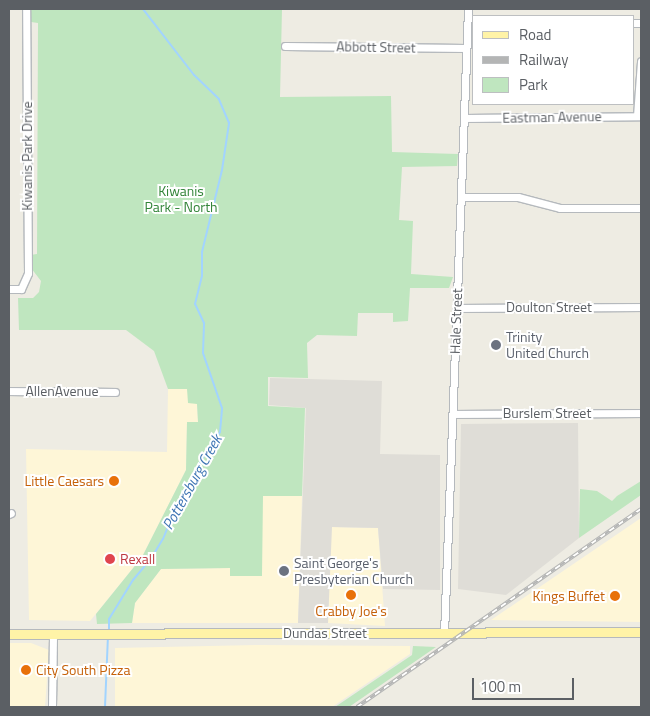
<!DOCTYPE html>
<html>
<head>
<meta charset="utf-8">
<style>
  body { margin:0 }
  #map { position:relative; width:650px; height:716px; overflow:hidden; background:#eeece3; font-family:"Titillium Web",sans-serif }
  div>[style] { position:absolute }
  .commercial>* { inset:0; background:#fef6d7 }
  .industrial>* { inset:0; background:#dfddd7 }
  .green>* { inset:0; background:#bfe6bf }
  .stream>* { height:2px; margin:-1px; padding:0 1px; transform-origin:1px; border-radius:1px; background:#a2d4ff }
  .roads { filter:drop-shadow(1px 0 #b5b9bd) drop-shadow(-1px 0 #b5b9bd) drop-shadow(0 1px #b5b9bd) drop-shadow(0 -1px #b5b9bd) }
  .minor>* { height:7px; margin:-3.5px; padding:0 3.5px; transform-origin:3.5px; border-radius:3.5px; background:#fff }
  .major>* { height:9px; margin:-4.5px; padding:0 4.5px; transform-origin:4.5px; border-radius:4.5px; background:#fff3a7 }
  .rail>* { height:4px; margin-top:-2px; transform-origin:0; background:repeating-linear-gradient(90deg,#fff 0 5.5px,#b4b5b5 0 11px); box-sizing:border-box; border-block:1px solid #b4b5b5 }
  .dots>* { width:14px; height:14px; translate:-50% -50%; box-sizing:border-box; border:2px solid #fff; border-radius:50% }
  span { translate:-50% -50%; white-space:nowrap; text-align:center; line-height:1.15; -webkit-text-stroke:4px #fff; paint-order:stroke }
  .street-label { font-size:14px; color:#5b5f64 }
  .park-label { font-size:14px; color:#328438 }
  .worship-label { font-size:14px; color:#5b616d }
  .left { translate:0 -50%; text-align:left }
  .food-label { font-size:14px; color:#c56008 }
  .right { translate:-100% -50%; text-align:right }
  .health-label { font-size:14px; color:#be3a42 }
  .water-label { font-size:15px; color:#3d74b3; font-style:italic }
  .frame { position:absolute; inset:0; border:10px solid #5b5f64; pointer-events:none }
  .legend { position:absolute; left:472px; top:15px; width:162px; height:90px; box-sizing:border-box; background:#fff; border:1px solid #bdbfc1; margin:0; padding:6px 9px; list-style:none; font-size:15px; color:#5b5f64 }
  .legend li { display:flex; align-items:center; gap:10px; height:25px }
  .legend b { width:25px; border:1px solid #bdbfc1 }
  .scale { position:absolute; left:472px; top:678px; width:102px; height:22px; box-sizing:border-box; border:2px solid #5b5f64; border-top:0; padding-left:6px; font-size:15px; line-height:18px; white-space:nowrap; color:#5b5f64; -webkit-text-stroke:4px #fff; paint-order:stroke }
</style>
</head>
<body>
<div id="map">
  <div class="commercial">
    <div style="clip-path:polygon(168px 389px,187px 389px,197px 403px,198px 422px,187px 422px,186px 470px,142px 557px,90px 621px,29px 620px,26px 449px,167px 452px)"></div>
    <div style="clip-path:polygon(263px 496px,302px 496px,298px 623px,132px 623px,135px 603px,161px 569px,231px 568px,230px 576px)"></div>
    <div style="clip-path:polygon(641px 518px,641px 622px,491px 620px)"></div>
    <div style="clip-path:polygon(331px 527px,378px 528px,385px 626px,328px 623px)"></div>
    <div style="clip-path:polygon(9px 643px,31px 643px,49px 650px,45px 707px,9px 707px)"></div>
    <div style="clip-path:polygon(260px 645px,410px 646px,410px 654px,332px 707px,115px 707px,115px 648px)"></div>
  </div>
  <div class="industrial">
    <div style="clip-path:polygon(270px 378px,382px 381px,380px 454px,440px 455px,440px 590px,383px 589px,378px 528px,332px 527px,328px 623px,298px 623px,306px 408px,269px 405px)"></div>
    <div style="clip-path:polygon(578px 423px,579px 538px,506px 595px,458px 589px,461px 424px)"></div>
  </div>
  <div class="green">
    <div style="clip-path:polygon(31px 9px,282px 9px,280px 97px,391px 96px,392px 152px,458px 154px,457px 166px,402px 167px,399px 220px,413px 221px,411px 274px,453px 277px,449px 288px,410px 288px,408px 321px,393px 322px,393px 313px,358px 313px,357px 336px,317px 335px,307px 343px,308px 378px,268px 377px,268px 406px,305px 408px,302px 496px,263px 496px,262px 576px,230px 576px,230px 568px,161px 569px,135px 603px,132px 623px,97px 624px,96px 614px,142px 557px,186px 470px,187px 422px,198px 422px,197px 404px,188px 403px,187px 389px,168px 389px,154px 351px,126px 330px,19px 330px,18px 298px,33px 298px,39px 292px,41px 281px,31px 268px,30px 255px,37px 254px,38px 23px,31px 22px)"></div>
    <div style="clip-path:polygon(641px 481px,641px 495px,579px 538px,580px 489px,597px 491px,612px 501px,617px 496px)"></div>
    <div style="clip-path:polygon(413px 646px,436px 647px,349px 707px,335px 707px,412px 655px)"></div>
  </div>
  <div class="stream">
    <div style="left:109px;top:631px;width:12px;rotate:-90deg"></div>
    <div style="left:109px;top:619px;width:46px;rotate:-58.4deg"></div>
    <div style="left:133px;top:580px;width:30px;rotate:-50deg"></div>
    <div style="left:152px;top:557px;width:21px;rotate:-59deg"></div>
    <div style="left:163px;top:539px;width:37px;rotate:-68deg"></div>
    <div style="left:177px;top:505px;width:60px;rotate:-61.3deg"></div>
    <div style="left:206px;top:452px;width:24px;rotate:-55deg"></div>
    <div style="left:220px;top:432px;width:24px;rotate:-85deg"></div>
    <div style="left:222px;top:408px;width:58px;rotate:-109.1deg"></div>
    <div style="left:203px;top:353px;width:30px;rotate:-88deg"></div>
    <div style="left:204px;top:323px;width:21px;rotate:-115deg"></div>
    <div style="left:195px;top:304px;width:29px;rotate:-76deg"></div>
    <div style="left:202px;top:276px;width:24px;rotate:-90deg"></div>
    <div style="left:202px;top:252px;width:84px;rotate:-76.3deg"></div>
    <div style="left:222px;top:170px;width:48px;rotate:-81.5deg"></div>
    <div style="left:229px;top:123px;width:26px;rotate:-113deg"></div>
    <div style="left:219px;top:99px;width:35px;rotate:-136deg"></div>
    <div style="left:194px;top:75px;width:83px;rotate:-127.7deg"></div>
    <div style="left:105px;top:707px;width:71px;rotate:-87.6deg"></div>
  </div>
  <div class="roads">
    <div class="minor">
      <div style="left:634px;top:23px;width:7px"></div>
      <div style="left:285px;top:46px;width:181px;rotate:0.6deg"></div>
      <div style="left:637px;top:116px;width:55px;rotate:-85.8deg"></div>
      <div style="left:464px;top:118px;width:177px;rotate:-0.6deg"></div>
      <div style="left:461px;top:197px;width:57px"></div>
      <div style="left:518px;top:197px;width:43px;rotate:14.7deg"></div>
      <div style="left:560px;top:208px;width:81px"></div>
      <div style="left:9px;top:289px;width:12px"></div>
      <div style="left:21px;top:289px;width:17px;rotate:-66deg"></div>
      <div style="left:28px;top:273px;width:264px;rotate:-90.4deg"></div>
      <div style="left:457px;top:308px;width:184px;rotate:-0.3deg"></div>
      <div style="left:9px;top:391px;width:106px;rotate:0.5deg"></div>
      <div style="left:453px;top:414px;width:188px;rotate:-0.3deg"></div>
      <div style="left:9px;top:514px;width:2px;rotate:-27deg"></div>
      <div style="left:444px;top:634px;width:625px;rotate:-87.8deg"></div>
      <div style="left:52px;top:707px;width:73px;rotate:-89.2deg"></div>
    </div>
    <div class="major">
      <div style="left:9px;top:634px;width:632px;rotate:-0.18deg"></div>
    </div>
  </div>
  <div class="rail">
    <div style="left:357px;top:707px;width:346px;rotate:-34.9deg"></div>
  </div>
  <div class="dots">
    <div style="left:496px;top:345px;background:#6b7280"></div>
    <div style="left:114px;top:481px;background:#e8710a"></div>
    <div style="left:110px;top:559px;background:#e0444e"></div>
    <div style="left:284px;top:571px;background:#6b7280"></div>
    <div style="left:351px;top:595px;background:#e8710a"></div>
    <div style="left:615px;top:596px;background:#e8710a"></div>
    <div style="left:26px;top:670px;background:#e8710a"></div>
  </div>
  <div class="street-label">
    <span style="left:376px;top:47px;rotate:1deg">Abbott Street</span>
    <span style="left:552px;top:117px;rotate:-1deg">Eastman Avenue</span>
    <span style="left:27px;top:156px;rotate:-90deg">Kiwanis Park Drive</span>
    <span style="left:549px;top:307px">Doulton Street</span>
    <span style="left:456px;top:321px;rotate:-88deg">Hale Street</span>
    <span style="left:62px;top:391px">AllenAvenue</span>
    <span style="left:547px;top:413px">Burslem Street</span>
    <span style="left:325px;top:633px">Dundas Street</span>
  </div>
  <div class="park-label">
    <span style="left:181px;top:199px">Kiwanis<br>Park - North</span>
  </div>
  <div class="worship-label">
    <span class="left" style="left:506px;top:345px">Trinity<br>United Church</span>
    <span class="left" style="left:294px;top:571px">Saint George's<br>Presbyterian Church</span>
  </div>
  <div class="food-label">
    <span class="right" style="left:104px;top:481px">Little Caesars</span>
    <span class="right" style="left:605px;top:596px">Kings Buffet</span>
    <span style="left:351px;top:611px">Crabby Joe's</span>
    <span class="left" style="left:36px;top:670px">City South Pizza</span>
  </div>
  <div class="health-label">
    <span class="left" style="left:120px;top:559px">Rexall</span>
  </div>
  <div class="water-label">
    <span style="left:192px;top:482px;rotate:-61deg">Pottersburg Creek</span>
  </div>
  <div class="frame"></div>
  <ul class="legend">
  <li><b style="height:6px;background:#fff3a7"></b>Road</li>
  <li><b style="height:6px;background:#b4b5b5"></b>Railway</li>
  <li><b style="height:14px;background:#bfe6bf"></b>Park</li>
  </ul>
  <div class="scale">100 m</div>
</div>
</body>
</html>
